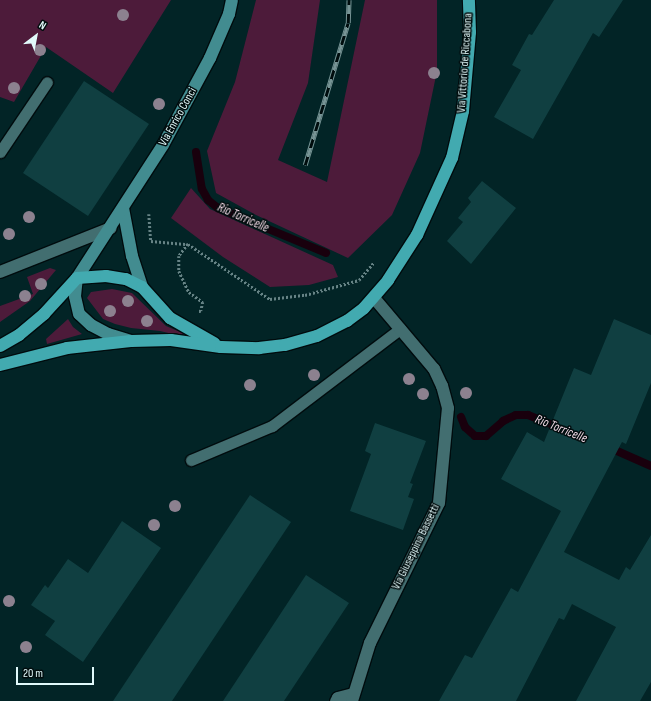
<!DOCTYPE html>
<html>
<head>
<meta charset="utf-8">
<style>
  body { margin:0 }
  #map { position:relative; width:651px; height:701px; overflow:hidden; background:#022426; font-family:"Sofia Sans Condensed",sans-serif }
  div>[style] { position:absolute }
  .green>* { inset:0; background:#4d1b3a }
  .stream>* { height:8px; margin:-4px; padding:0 4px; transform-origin:4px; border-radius:4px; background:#19000d }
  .building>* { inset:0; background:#103f41 }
  .path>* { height:2.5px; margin-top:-1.25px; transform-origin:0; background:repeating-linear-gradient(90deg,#668385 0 2px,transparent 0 4px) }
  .roads { filter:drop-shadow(1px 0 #000c0e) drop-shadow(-1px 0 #000c0e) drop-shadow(0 1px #000c0e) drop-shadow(0 -1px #000c0e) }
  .lane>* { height:11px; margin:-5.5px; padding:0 5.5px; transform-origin:5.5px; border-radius:5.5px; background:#426e70 }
  .street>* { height:12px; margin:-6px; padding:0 6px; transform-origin:6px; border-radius:6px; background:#426e70 }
  .secondary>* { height:12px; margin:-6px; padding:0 6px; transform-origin:6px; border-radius:6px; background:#428c90 }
  .primary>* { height:12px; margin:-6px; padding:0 6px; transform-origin:6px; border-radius:6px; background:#42aab0 }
  .rail>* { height:4.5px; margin-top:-2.25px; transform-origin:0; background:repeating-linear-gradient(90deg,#000c0d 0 9px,#779495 0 18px); box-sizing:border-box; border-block:1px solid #779495 }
  .trees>* { width:12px; height:12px; margin:-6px; border-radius:50%; background:#8c818f }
  span { translate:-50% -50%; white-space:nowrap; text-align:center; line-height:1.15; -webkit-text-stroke:3px #000c0d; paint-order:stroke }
  .street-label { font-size:12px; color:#e1f9fa }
  .water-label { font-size:13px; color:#f0d9e5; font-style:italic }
  .north { position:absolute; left:16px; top:16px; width:40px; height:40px; -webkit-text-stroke:3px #000c0d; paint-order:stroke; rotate:32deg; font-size:11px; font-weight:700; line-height:16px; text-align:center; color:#e1f9fa }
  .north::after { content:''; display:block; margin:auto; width:14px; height:18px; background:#e1f9fa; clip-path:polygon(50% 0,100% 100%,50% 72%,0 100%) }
  .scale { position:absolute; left:16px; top:667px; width:78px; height:18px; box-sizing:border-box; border:2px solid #e1f9fa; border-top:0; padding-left:5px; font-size:12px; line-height:14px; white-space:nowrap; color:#e1f9fa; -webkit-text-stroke:3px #000c0d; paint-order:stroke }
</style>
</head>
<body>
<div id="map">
  <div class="green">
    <div style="clip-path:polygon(0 0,171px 0,113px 93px,46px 47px,14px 102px,0 97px)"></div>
    <div style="clip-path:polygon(256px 0,320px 0,308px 83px,278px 160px,327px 182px,365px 0,437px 0,437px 71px,420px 153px,392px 215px,348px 258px,256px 215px,216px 193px,207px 151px,235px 82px)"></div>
    <div style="clip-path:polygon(191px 188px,210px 209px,333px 265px,338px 277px,309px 285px,270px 287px,223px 257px,171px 218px)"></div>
    <div style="clip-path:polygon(50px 268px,56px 270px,30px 301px,0 322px,0 306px,33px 294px,27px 277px)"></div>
    <div style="clip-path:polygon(112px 289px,132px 293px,166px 326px,202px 341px,160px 331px,131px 328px,115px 324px,103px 319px,87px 298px,91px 292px)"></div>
    <div style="clip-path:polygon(68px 319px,73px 327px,82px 334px,47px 344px,46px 339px)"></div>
  </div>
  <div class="stream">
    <div style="left:196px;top:152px;width:37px;rotate:81deg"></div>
    <div style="left:202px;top:189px;width:13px;rotate:61deg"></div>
    <div style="left:208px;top:200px;width:13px;rotate:39deg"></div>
    <div style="left:218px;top:208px;width:117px;rotate:22.6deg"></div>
    <div style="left:461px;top:417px;width:11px;rotate:68deg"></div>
    <div style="left:465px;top:427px;width:13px;rotate:42deg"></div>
    <div style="left:475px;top:436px;width:11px"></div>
    <div style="left:486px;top:436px;width:23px;rotate:-41deg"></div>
    <div style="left:503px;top:421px;width:14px;rotate:-25deg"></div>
    <div style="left:516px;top:415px;width:12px"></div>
    <div style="left:528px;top:415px;width:35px;rotate:22deg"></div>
    <div style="left:608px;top:447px;width:47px;rotate:23.8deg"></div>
  </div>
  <div class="building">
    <div style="clip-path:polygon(554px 0,623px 0,599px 37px,593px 33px,533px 139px,494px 117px,521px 70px,512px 65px,529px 34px,532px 35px)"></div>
    <div style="clip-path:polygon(84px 81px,149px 124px,88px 216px,23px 173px)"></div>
    <div style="clip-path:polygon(482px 181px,516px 208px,471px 264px,447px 241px,463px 222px,458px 218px,471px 202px,468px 198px)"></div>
    <div style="clip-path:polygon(614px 319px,651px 335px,651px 383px,626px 444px,622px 442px,564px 552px,619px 580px,626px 567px,630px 570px,651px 535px,651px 682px,640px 701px,576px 701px,616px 627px,572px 604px,564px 620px,559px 618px,516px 701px,439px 701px,465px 655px,472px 658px,511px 588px,518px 592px,561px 511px,501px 479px,527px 432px,544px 442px,574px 368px,591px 375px)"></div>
    <div style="clip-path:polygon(375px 423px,426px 441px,410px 483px,413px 484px,408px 497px,414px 499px,403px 530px,350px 511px,371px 454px,365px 451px)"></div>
    <div style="clip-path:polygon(250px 495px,291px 522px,172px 701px,113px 701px)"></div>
    <div style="clip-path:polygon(122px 521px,161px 548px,83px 662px,45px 635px,55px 621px,31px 605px,45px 585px,48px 588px,68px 559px,88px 573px)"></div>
    <div style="clip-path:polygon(306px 575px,349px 603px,284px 701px,223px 701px)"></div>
  </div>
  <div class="path">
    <div style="left:149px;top:214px;width:27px;rotate:86deg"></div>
    <div style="left:151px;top:241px;width:37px;rotate:5deg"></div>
    <div style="left:188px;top:244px;width:99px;rotate:33.9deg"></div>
    <div style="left:270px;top:299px;width:35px;rotate:-7deg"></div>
    <div style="left:305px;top:295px;width:56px;rotate:-15.5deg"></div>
    <div style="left:359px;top:280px;width:23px;rotate:-50deg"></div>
    <div style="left:188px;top:244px;width:15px;rotate:127deg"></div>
    <div style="left:179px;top:256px;width:15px;rotate:90deg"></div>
    <div style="left:179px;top:271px;width:23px;rotate:65deg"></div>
    <div style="left:189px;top:292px;width:17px;rotate:36deg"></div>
    <div style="left:203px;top:302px;width:9px;rotate:103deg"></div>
    <div style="left:201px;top:311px;width:3px;rotate:162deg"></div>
  </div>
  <div class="roads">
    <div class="lane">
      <div style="left:0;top:152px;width:84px;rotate:-56.1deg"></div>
      <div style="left:191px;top:460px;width:88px;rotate:-22.8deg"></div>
      <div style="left:272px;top:426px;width:161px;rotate:-37.2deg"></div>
      <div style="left:335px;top:701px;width:4px;rotate:-63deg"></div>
      <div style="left:337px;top:697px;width:16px;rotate:-14deg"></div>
    </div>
    <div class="street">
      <div style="left:0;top:272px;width:119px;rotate:-21.6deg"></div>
      <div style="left:352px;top:701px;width:61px;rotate:-72.8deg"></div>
      <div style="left:370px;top:643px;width:156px;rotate:-63.8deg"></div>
      <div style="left:439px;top:503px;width:95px;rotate:-84.6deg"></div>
      <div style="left:448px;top:408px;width:23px;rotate:-105deg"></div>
      <div style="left:442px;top:386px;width:19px;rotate:-115deg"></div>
      <div style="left:434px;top:369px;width:93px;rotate:-130.2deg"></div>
    </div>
    <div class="secondary">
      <div style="left:123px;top:208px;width:49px;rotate:79.4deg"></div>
      <div style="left:132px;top:256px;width:33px;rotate:72deg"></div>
      <div style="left:131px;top:341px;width:24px;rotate:-163deg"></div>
      <div style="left:108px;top:334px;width:19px;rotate:-152deg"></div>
      <div style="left:91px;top:325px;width:16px;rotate:-137deg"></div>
      <div style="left:79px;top:314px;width:18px;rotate:-103deg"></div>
      <div style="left:75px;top:296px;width:18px;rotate:-84deg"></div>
      <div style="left:77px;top:278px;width:158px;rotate:-57.1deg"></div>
      <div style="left:163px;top:145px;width:99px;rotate:-61.6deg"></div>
      <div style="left:210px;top:58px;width:48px;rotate:-66.6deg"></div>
      <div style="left:229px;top:14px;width:14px;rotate:-78deg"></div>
    </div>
    <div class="primary">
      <div style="left:0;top:346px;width:22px;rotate:-30deg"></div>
      <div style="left:19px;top:335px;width:33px;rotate:-40deg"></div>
      <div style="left:44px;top:314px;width:49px;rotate:-47.5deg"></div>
      <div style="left:77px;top:278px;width:29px;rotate:-4deg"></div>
      <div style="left:106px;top:276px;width:20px;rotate:9deg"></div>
      <div style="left:126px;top:279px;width:18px;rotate:27deg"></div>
      <div style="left:142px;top:287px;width:42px;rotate:47.9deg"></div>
      <div style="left:170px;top:318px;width:51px;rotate:29.6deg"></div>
      <div style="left:0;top:365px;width:69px;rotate:-14.2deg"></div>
      <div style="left:67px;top:348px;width:64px;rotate:-6.2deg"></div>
      <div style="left:131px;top:341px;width:40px;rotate:-1.4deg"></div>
      <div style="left:171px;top:340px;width:50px;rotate:8deg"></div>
      <div style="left:221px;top:347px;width:38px;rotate:2deg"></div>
      <div style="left:259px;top:348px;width:26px;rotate:-7deg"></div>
      <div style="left:285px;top:345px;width:33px;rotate:-16deg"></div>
      <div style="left:317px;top:336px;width:34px;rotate:-27deg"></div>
      <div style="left:347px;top:321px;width:21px;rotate:-37deg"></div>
      <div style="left:364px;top:308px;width:37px;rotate:-49deg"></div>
      <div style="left:388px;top:280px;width:54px;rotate:-57.2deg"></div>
      <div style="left:417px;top:235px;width:85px;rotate:-65.6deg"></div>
      <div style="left:452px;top:158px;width:48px;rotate:-76.8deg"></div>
      <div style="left:463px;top:111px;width:79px;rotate:-84.9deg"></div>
      <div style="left:470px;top:32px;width:32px;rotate:-92deg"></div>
    </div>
  </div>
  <div class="rail">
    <div style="left:305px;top:165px;width:148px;rotate:-73.2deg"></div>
    <div style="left:348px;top:23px;width:23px;rotate:-88deg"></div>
  </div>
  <div class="trees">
    <div style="left:123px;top:15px"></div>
    <div style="left:40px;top:50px"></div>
    <div style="left:434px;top:73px"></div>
    <div style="left:14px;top:88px"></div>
    <div style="left:159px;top:104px"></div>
    <div style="left:29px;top:217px"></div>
    <div style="left:9px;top:234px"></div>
    <div style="left:41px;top:284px"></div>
    <div style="left:25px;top:296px"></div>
    <div style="left:128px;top:301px"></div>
    <div style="left:110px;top:311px"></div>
    <div style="left:147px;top:321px"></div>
    <div style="left:314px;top:375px"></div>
    <div style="left:409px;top:379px"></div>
    <div style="left:250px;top:385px"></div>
    <div style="left:466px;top:393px"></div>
    <div style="left:423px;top:394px"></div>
    <div style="left:175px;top:506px"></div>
    <div style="left:154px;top:525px"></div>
    <div style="left:9px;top:601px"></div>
    <div style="left:26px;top:647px"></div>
  </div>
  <div class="street-label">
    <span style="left:465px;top:63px;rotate:-86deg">Via Vittorio de Riccabona</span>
    <span style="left:178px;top:117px;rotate:-61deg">Via Enrico Conci</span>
    <span style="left:416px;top:547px;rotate:-64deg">Via Giuseppina Bassetti</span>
  </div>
  <div class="water-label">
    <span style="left:243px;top:218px;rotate:24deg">Rio Torricelle</span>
    <span style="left:561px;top:429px;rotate:22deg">Rio Torricelle</span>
  </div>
  <div class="north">N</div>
  <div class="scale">20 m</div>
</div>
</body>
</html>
